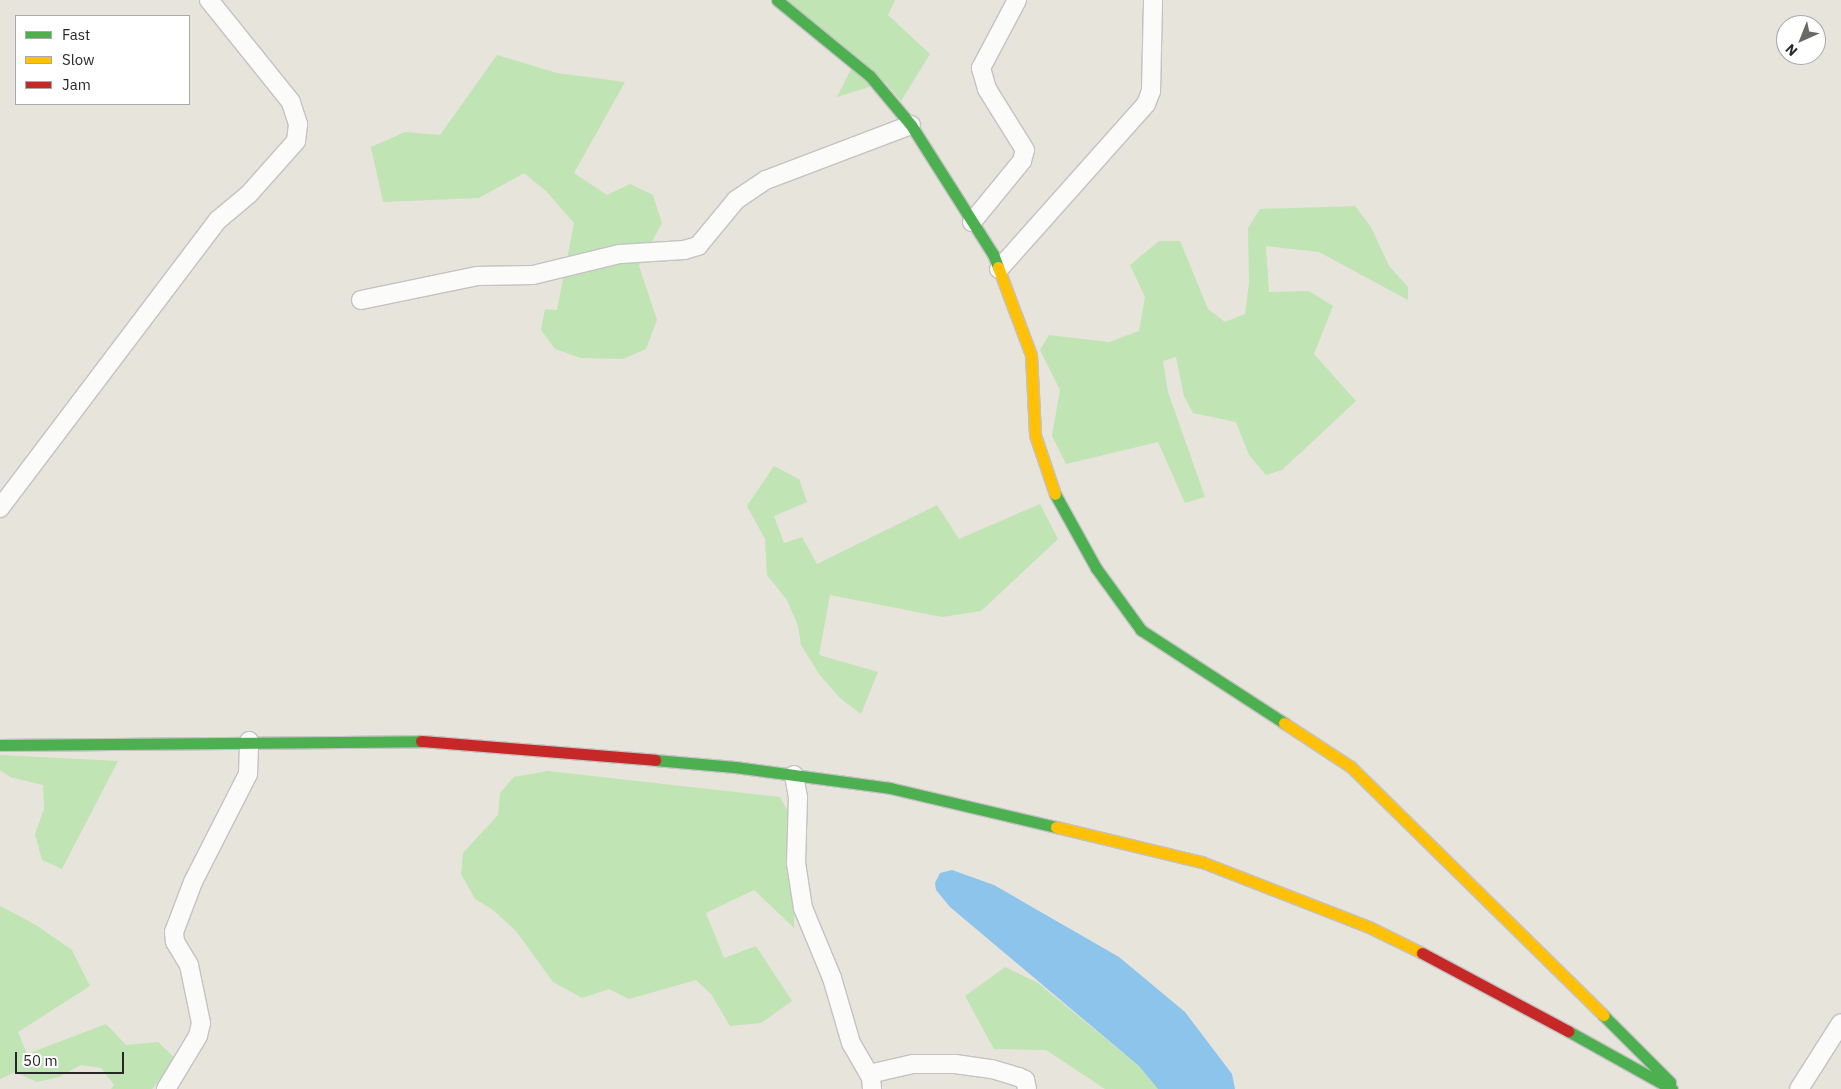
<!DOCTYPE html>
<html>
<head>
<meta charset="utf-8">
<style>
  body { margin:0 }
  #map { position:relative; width:1841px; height:1089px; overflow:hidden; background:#e7e4dc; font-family:"IBM Plex Sans",sans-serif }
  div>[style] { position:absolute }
  .green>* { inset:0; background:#c0e4b3 }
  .water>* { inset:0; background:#8dc4eb }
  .roads { filter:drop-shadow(1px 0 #c4c2c2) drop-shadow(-1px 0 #c4c2c2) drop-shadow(0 1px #c4c2c2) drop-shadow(0 -1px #c4c2c2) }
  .street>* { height:18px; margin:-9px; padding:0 9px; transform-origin:9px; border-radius:9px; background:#fbfbfa }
  .fast>* { height:11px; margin:-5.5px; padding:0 5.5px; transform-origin:5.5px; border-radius:5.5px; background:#4caf50 }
  .slow>* { height:11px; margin:-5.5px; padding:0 5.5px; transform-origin:5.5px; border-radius:5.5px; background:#ffc107 }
  .jam>* { height:11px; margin:-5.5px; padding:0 5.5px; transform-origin:5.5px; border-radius:5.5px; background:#c62828 }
  span { translate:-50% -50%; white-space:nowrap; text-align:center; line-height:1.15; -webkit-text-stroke:5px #fff; paint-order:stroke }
  .legend { position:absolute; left:15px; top:15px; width:175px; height:90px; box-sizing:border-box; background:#fff; border:1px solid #a9a9a9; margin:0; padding:6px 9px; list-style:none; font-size:15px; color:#272727 }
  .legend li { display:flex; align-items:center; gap:10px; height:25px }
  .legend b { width:25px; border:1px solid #a9a9a9 }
  .north { position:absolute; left:1776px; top:15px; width:50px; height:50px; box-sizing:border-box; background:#fff; border:1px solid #a9a9a9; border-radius:50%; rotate:224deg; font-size:14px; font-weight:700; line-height:20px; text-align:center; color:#272727 }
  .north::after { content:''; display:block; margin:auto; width:18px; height:22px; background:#6a6966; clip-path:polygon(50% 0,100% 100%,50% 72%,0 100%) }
  .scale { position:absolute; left:15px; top:1052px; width:109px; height:22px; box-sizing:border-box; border:2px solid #272727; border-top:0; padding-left:6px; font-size:15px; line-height:18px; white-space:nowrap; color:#272727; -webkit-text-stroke:4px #fff; paint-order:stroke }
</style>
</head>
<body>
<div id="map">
  <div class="green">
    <div style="clip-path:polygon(784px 0,895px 0,888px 15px,930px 54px,901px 101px,885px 82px,837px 97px,856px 59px)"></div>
    <div style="clip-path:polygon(497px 55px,557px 73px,625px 82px,574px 173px,607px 195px,630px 184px,653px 195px,662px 223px,639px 266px,657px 320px,646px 349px,623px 359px,581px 358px,555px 349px,541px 330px,545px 309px,557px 310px,574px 223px,546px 191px,524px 173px,479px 198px,383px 202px,371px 147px,405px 132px,440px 135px)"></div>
    <div style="clip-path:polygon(1355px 206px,1371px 227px,1389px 266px,1408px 287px,1408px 300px,1319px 252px,1266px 246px,1269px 292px,1309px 291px,1333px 306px,1314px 354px,1356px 401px,1282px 470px,1266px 475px,1249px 455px,1236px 422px,1193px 413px,1184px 396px,1176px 357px,1163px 361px,1168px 392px,1205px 497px,1185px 503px,1158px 442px,1066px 464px,1052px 436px,1060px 390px,1040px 350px,1049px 335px,1109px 342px,1139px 331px,1145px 297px,1130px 265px,1159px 241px,1180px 241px,1208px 309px,1225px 322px,1245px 314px,1249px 283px,1248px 228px,1260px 209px)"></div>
    <div style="clip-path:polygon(774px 466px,799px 479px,807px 502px,774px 516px,784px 543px,802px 537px,817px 564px,937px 505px,959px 539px,1040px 504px,1058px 539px,981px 611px,942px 617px,830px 595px,819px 655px,878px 672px,861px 714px,840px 698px,819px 674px,801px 645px,798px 626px,787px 600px,767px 575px,765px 539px,747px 506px)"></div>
    <div style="clip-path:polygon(0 755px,118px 761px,62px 869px,42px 860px,35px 834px,44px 809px,43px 785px,10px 777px,0 770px)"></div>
    <div style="clip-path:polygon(548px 771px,780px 797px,796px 826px,794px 928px,754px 890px,706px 913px,724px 958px,756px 946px,792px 1001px,761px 1023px,730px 1026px,711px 994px,696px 980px,629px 999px,609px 989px,582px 998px,553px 982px,516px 931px,493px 910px,475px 899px,461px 874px,463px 853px,498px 815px,500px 793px,514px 777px)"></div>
    <div style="clip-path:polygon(0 906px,36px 925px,72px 950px,90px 986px,18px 1032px,27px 1054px,106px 1024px,126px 1045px,158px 1042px,176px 1059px,152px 1089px,111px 1089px,114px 1085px,101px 1068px,81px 1065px,59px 1077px,37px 1082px,15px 1072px,0 1079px)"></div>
    <div style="clip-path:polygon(1005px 967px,1038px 983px,1139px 1066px,1158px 1089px,1105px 1089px,1046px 1050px,994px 1049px,965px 996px)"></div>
  </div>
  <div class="water">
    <div style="clip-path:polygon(952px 870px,994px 885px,1119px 957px,1185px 1012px,1232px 1074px,1235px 1089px,1158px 1089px,1139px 1066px,950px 907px,936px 890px,935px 883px,940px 873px)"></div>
  </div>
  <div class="roads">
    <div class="street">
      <div style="left:972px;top:222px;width:79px;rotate:-50.7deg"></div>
      <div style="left:1022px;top:161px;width:11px;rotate:-75deg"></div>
      <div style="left:1025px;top:150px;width:72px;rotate:-121.9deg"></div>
      <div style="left:987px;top:89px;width:22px;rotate:-106deg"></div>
      <div style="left:981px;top:68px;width:77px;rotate:-62.1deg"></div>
      <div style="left:999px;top:269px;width:221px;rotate:-48.3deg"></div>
      <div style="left:1146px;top:104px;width:14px;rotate:-69deg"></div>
      <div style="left:1151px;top:91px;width:91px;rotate:-88.7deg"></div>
      <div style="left:361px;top:300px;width:118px;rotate:-11.7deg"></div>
      <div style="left:477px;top:276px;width:56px;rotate:-1deg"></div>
      <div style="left:533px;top:275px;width:89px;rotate:-13.6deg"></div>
      <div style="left:620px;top:254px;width:64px;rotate:-3.6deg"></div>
      <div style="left:684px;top:250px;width:15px;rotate:-16deg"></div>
      <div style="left:698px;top:246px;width:60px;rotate:-50.4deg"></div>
      <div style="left:736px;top:200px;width:36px;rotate:-34deg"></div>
      <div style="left:766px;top:180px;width:155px;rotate:-20.8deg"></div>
      <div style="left:0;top:508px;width:361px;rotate:-52.9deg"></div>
      <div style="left:218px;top:220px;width:40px;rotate:-40deg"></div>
      <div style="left:249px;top:194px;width:71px;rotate:-48.4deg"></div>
      <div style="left:296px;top:141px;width:17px;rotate:-83deg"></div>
      <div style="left:298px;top:124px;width:23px;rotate:-108deg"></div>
      <div style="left:291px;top:102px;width:131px;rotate:-128.8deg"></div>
      <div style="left:794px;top:775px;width:22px;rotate:80deg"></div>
      <div style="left:798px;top:797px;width:66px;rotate:91.7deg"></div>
      <div style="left:796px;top:863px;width:46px;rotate:81.2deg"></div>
      <div style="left:803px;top:908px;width:76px;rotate:67.5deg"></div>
      <div style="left:832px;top:978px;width:68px;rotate:73.7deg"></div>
      <div style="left:851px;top:1043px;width:39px;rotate:60deg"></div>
      <div style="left:871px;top:1077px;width:12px;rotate:85deg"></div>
      <div style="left:869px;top:1074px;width:45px;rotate:-12.8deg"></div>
      <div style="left:913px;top:1064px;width:42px"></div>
      <div style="left:955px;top:1064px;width:37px;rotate:8deg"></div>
      <div style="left:992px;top:1069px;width:28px;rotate:17deg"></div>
      <div style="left:1019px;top:1077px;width:7px;rotate:27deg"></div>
      <div style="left:1025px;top:1080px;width:9px;rotate:77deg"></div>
      <div style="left:166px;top:1089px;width:62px;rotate:-58.9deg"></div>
      <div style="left:198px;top:1036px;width:13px;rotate:-77deg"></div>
      <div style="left:201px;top:1023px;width:59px;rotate:-101.7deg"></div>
      <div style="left:189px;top:965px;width:27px;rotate:-121deg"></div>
      <div style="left:175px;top:942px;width:10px;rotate:-96deg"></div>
      <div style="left:174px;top:932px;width:53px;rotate:-69.2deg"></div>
      <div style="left:193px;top:882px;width:121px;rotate:-63deg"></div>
      <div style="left:248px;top:774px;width:33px;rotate:-88deg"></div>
      <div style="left:1799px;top:1089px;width:78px;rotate:-57.5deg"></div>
    </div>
    <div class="fast">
      <div style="left:777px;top:0;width:120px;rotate:39.3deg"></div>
      <div style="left:870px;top:76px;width:64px;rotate:50.1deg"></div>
      <div style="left:911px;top:125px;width:153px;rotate:57.6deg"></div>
      <div style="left:993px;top:254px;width:14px;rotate:69deg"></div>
      <div style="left:1055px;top:494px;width:85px;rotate:61deg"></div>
      <div style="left:1096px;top:568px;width:77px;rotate:54deg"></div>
      <div style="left:1141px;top:630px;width:171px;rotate:33deg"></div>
      <div style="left:0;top:745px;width:421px;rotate:-0.5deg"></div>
      <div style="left:655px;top:760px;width:80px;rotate:5deg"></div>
      <div style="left:735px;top:767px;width:156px;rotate:7.7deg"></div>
      <div style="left:890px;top:788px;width:171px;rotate:13.2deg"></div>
      <div style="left:1603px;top:1015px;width:95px;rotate:45deg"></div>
      <div style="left:1568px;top:1031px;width:119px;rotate:29.1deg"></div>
    </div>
    <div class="slow">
      <div style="left:998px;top:267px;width:94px;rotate:69.4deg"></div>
      <div style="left:1031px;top:355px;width:80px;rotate:87.1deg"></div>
      <div style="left:1035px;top:435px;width:62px;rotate:71.3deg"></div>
      <div style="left:1284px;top:723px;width:80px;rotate:33.3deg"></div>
      <div style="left:1351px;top:767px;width:354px;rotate:44.5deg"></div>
      <div style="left:1056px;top:827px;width:150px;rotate:13.5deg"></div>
      <div style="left:1202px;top:862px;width:181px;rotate:21.3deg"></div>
      <div style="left:1371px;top:928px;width:57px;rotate:26.1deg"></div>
    </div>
    <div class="jam">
      <div style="left:421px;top:741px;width:235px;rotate:4.6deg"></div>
      <div style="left:1422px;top:953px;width:166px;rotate:28.1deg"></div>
    </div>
  </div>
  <ul class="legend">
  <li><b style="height:6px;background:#4caf50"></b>Fast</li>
  <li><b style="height:6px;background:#ffc107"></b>Slow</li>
  <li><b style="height:6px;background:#c62828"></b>Jam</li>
  </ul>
  <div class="north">N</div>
  <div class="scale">50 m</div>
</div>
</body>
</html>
